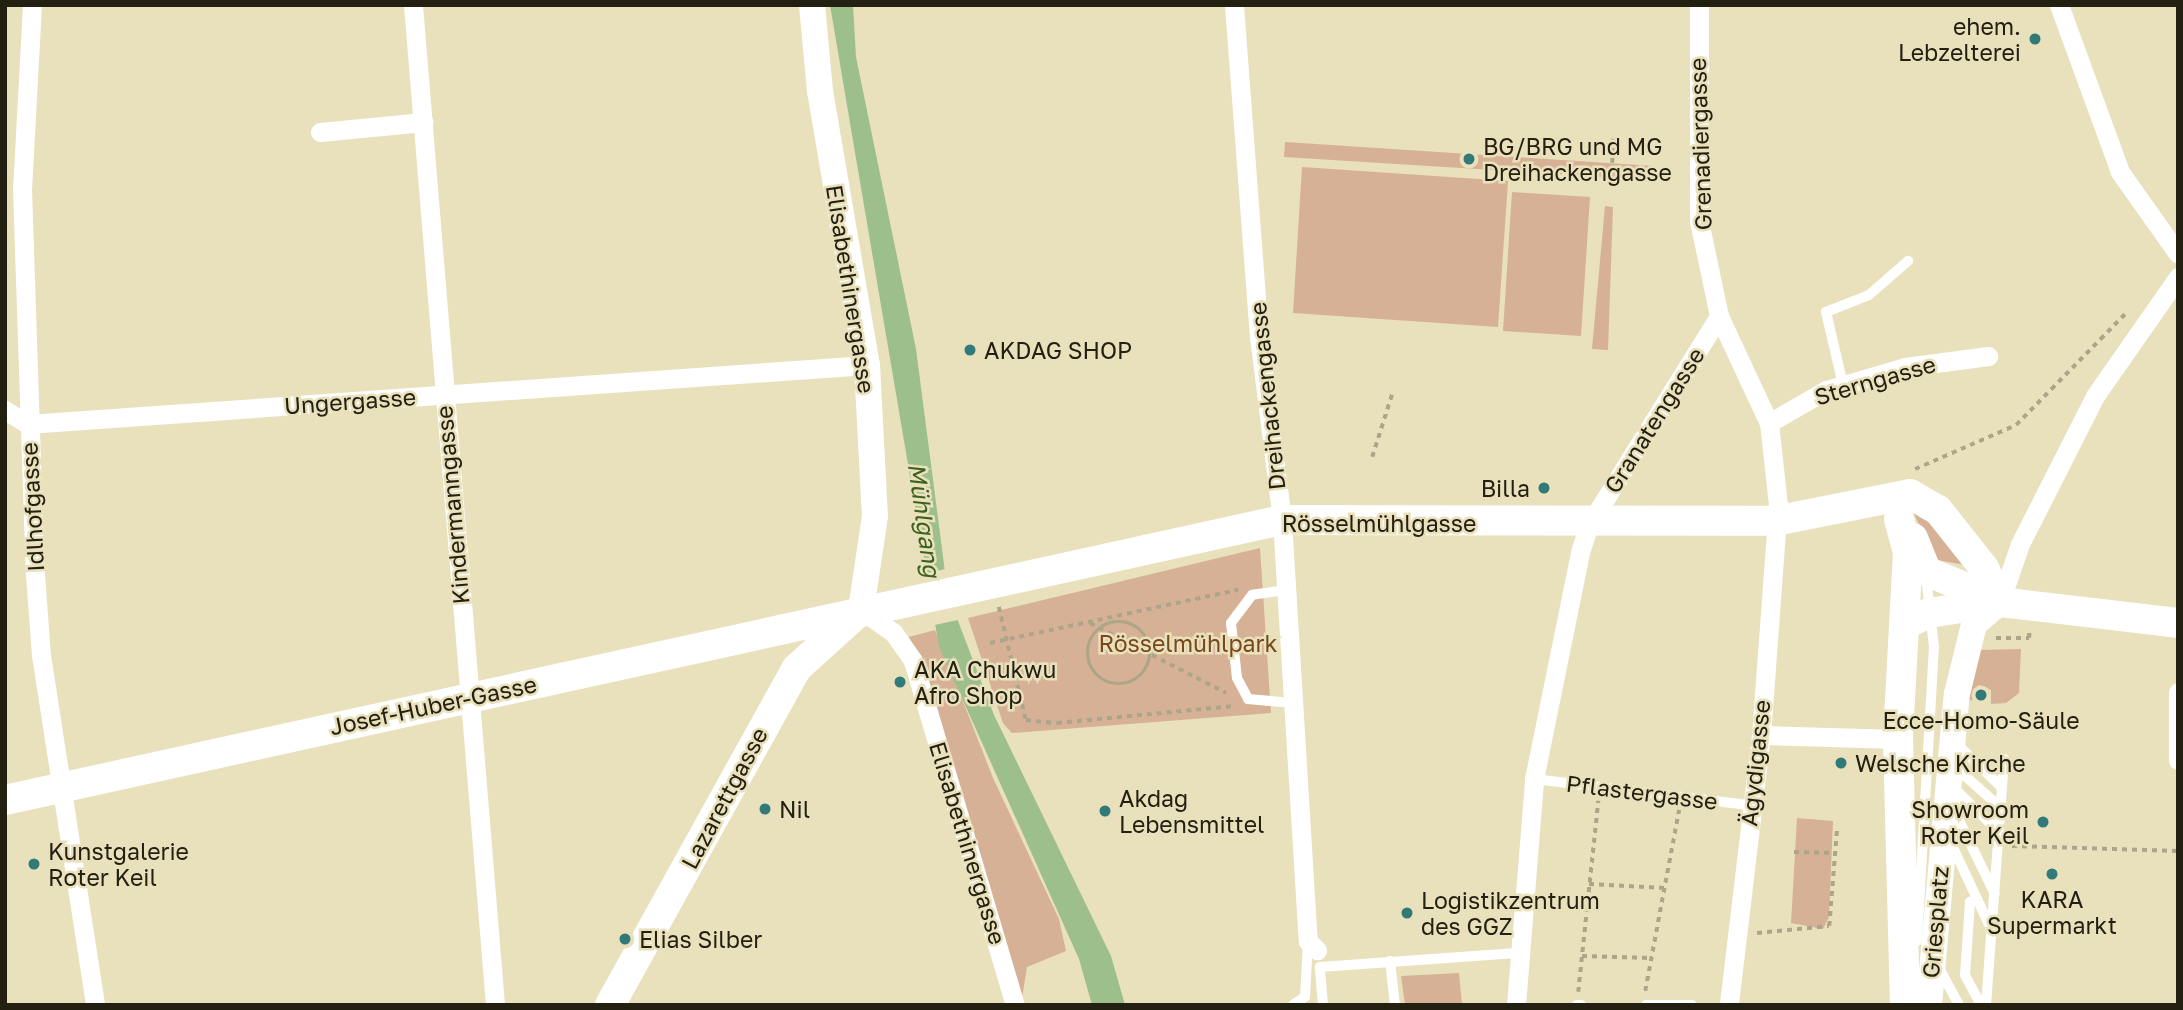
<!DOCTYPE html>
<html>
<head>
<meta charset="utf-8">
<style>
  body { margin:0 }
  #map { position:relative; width:2183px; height:1010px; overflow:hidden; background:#e9e0bc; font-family:"Golos Text",sans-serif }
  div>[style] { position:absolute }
  .green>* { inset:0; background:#d6b195 }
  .water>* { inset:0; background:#9dbf8b }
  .pier>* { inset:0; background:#e9e0bc }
  .path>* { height:3.5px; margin-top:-1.75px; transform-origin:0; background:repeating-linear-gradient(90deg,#aca587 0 5px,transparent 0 10px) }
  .path>.ring { margin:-1.75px; padding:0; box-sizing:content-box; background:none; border:3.5px solid #aca587; border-radius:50% }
  .lane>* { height:10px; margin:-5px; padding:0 5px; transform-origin:5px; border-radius:5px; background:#fff }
  .street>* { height:19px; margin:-9.5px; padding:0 9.5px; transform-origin:9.5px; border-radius:9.5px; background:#fff }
  .secondary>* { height:26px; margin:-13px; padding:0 13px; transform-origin:13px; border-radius:13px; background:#fff }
  .primary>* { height:30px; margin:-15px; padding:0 15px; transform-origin:15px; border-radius:15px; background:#fff }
  .dots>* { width:19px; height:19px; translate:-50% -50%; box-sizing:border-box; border:4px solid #e9e0bc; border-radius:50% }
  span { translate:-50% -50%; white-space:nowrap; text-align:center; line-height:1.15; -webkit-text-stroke:5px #e9e0bc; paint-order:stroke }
  .poi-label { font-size:23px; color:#232012 }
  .right { translate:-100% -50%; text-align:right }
  .left { translate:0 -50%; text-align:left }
  .street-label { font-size:23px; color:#232012 }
  .park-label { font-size:23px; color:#78471c }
  .water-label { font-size:24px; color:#3a621c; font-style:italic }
  .frame { position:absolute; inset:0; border:7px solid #232012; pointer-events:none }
</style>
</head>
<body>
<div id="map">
  <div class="green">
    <div style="clip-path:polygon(1285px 142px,1653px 166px,1653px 180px,1284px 157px)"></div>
    <div style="clip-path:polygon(1302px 167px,1508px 181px,1498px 327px,1293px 313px)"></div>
    <div style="clip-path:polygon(1512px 192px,1590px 197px,1581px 336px,1503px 331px)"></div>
    <div style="clip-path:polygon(1605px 206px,1613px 207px,1608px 350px,1592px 349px)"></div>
    <div style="clip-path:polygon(1913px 512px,1927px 519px,1965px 565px,1937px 560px)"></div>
    <div style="clip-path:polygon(1260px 548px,1271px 713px,1012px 733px,1003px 723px,968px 618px)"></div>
    <div style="clip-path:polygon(935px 630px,993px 778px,1059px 919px,1066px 951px,1027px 967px,1022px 998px,909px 637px)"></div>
    <div style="clip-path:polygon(2021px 649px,2019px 693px,2006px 703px,1991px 704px,1991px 690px,1978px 685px,1972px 701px,1966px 696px,1979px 650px)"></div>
    <div style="clip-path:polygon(1797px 818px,1833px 821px,1829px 917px,1823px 929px,1791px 923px)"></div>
    <div style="clip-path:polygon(1459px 973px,1462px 1005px,1405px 1005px,1401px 976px)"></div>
  </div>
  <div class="water">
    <div style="clip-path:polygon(830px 5px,853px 5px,856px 57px,916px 349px,948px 595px,994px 715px,1111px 956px,1125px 1005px,1092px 1005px,1079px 959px,939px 647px)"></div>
  </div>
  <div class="pier">
    <div style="clip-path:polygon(945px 569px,958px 620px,930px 626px,920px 575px)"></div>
  </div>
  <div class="path">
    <div style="left:1612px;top:163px;width:24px;rotate:-88deg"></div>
    <div style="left:1372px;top:457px;width:66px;rotate:-72.4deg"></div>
    <div style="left:1915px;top:469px;width:110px;rotate:-23.5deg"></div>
    <div style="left:2016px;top:425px;width:158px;rotate:-45.5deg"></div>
    <div style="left:999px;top:607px;width:116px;rotate:76.6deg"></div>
    <div style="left:1026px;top:720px;width:31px;rotate:6deg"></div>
    <div style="left:1057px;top:723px;width:178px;rotate:-5.5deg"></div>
    <div class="ring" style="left:1088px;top:622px;width:58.5px;height:58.5px"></div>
    <div style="left:1090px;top:623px;width:153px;rotate:27.2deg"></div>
    <div style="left:1996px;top:638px;width:33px"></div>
    <div style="left:2029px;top:638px;width:9px;rotate:-90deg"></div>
    <div style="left:990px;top:643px;width:254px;rotate:-12.1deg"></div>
    <div style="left:2012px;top:846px;width:166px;rotate:1.7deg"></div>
    <div style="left:1794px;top:852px;width:40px;rotate:1.4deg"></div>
    <div style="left:1589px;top:884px;width:76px;rotate:3deg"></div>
    <div style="left:1757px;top:933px;width:72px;rotate:-5.6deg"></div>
    <div style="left:1829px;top:926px;width:99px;rotate:-85.4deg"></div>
    <div style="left:1582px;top:956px;width:69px;rotate:1.7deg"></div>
    <div style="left:1645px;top:991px;width:184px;rotate:-79.4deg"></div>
    <div style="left:1578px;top:992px;width:192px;rotate:-84deg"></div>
  </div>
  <div class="lane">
    <div style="left:1843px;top:385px;width:75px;rotate:-103.1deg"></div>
    <div style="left:1826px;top:312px;width:46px;rotate:-21.6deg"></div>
    <div style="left:1869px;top:295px;width:52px;rotate:-41.1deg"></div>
    <div style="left:1286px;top:590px;width:34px;rotate:172deg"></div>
    <div style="left:1252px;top:595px;width:35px;rotate:127deg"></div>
    <div style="left:1231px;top:623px;width:55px;rotate:83.8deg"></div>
    <div style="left:1237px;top:678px;width:24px;rotate:62deg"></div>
    <div style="left:1248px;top:699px;width:45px;rotate:5.1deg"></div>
    <div style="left:1958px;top:745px;width:59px;rotate:44.3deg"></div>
    <div style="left:1955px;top:767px;width:59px;rotate:41.6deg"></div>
    <div style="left:1534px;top:779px;width:218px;rotate:6.9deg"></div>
    <div style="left:1952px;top:786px;width:66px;rotate:44.4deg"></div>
    <div style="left:1954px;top:810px;width:93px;rotate:64deg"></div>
    <div style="left:1951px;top:843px;width:97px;rotate:65deg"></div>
    <div style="left:1977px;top:899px;width:8px;rotate:157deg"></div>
    <div style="left:1970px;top:902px;width:73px;rotate:93.9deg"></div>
    <div style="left:1965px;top:975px;width:34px;rotate:62deg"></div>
    <div style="left:1917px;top:941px;width:294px;rotate:-86.7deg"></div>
    <div style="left:1934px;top:647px;width:71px;rotate:-96.4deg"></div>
    <div style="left:1390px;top:961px;width:44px;rotate:83.5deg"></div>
    <div style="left:1939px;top:968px;width:42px;rotate:61.6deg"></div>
    <div style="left:1293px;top:1005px;width:14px;rotate:-34deg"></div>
    <div style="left:1305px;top:997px;width:56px;rotate:-86.9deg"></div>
    <div style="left:1323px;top:1005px;width:38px;rotate:-95deg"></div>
    <div style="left:1320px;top:967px;width:197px;rotate:-4.1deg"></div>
    <div style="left:1577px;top:1005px;width:4px"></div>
    <div style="left:1646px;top:1005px;width:46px"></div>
    <div style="left:1986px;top:1005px;width:247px;rotate:-85.8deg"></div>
  </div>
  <div class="street">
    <div style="left:32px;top:5px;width:184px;rotate:93.1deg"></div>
    <div style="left:22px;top:189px;width:385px;rotate:88.1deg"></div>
    <div style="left:35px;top:574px;width:81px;rotate:85.8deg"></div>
    <div style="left:41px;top:655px;width:354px;rotate:81.2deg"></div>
    <div style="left:413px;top:5px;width:1003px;rotate:85.31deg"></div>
    <div style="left:1234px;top:5px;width:332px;rotate:85.7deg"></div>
    <div style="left:1259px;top:336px;width:185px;rotate:82.9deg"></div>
    <div style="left:1282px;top:520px;width:422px;rotate:86.5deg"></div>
    <div style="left:1308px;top:941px;width:13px;rotate:45deg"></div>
    <div style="left:1699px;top:5px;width:216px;rotate:90deg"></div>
    <div style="left:1699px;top:221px;width:97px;rotate:78.1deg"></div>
    <div style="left:1719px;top:316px;width:118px;rotate:65deg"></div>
    <div style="left:1769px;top:423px;width:81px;rotate:83.7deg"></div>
    <div style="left:1778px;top:504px;width:232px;rotate:94.2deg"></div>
    <div style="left:1761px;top:735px;width:272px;rotate:96.8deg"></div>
    <div style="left:2059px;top:5px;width:178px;rotate:69.9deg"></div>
    <div style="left:2120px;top:172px;width:100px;rotate:54.7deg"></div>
    <div style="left:320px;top:132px;width:104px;rotate:-5.5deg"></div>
    <div style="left:5px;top:410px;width:26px;rotate:32deg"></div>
    <div style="left:27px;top:424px;width:842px;rotate:-4.02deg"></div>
    <div style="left:1769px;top:423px;width:66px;rotate:-30.1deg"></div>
    <div style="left:1826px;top:390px;width:82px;rotate:-16.2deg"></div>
    <div style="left:1905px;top:367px;width:84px;rotate:-7.5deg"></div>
    <div style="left:2000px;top:602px;width:61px;rotate:-71deg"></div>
    <div style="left:2020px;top:544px;width:166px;rotate:-63.1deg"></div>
    <div style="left:2095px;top:396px;width:145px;rotate:-55.1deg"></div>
    <div style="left:861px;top:610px;width:39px;rotate:35deg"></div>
    <div style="left:893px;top:632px;width:35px;rotate:55deg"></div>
    <div style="left:913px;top:661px;width:359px;rotate:73.5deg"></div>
    <div style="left:2178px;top:692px;width:68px;rotate:90deg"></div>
    <div style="left:1761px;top:735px;width:137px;rotate:1.7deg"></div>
    <div style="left:1516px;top:1005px;width:227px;rotate:-85.4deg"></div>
    <div style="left:1534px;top:779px;width:235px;rotate:-78.5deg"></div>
    <div style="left:1581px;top:549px;width:25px;rotate:-72deg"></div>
    <div style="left:1589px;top:525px;width:246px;rotate:-58.1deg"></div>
  </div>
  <div class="secondary">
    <div style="left:812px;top:5px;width:86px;rotate:84.7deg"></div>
    <div style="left:820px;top:91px;width:278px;rotate:80.3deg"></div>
    <div style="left:867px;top:365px;width:151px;rotate:87deg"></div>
    <div style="left:875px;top:516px;width:95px;rotate:98.5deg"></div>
    <div style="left:1929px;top:1005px;width:312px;rotate:-84.9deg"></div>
    <div style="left:1957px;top:694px;width:72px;rotate:-76.3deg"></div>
    <div style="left:1974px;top:624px;width:34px;rotate:-40deg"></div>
  </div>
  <div class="primary">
    <div style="left:1899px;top:519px;width:34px;rotate:75deg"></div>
    <div style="left:1908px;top:552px;width:187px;rotate:93.1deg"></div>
    <div style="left:1898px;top:739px;width:266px;rotate:88.5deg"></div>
    <div style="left:1913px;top:538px;width:35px;rotate:68deg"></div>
    <div style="left:1926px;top:571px;width:80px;rotate:22.7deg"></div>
    <div style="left:2000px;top:602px;width:179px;rotate:6.7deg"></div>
    <div style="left:1904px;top:625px;width:28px;rotate:-26deg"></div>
    <div style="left:1929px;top:613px;width:72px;rotate:-8.8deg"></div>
    <div style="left:5px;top:800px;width:1307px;rotate:-12.37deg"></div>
    <div style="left:1282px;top:520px;width:493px;rotate:0.1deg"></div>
    <div style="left:1775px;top:521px;width:138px;rotate:-11.3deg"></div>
    <div style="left:1910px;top:494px;width:32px;rotate:30deg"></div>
    <div style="left:1938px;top:510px;width:74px;rotate:51.6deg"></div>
    <div style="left:1984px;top:568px;width:38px;rotate:65deg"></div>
    <div style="left:610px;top:1005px;width:385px;rotate:-61deg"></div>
    <div style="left:797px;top:668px;width:86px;rotate:-42.2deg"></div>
  </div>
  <div class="dots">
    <div style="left:2035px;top:39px;background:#317a78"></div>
    <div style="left:1469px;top:159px;background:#317a78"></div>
    <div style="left:970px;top:350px;background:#317a78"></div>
    <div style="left:1544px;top:488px;background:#317a78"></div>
    <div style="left:900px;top:682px;background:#317a78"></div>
    <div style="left:1981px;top:695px;background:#317a78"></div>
    <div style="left:1841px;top:763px;background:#317a78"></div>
    <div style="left:765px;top:809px;background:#317a78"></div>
    <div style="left:1105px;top:811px;background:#317a78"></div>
    <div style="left:2043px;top:822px;background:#317a78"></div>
    <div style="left:34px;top:864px;background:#317a78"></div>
    <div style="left:2052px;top:874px;background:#317a78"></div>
    <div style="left:1407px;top:913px;background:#317a78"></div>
    <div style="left:625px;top:939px;background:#317a78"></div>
  </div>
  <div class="poi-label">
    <span class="right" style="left:2021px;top:39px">ehem.<br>Lebzelterei</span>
    <span class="left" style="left:1483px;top:159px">BG/BRG und MG<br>Dreihackengasse</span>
    <span class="left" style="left:984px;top:350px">AKDAG SHOP</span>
    <span class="right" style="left:1530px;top:488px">Billa</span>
    <span class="left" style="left:914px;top:682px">AKA Chukwu<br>Afro Shop</span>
    <span style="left:1981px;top:720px">Ecce-Homo-Säule</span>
    <span class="left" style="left:1855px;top:763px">Welsche Kirche</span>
    <span class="left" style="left:1119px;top:811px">Akdag<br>Lebensmittel</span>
    <span class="left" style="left:779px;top:809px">Nil</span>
    <span class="right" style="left:2029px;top:822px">Showroom<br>Roter Keil</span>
    <span class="left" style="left:48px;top:864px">Kunstgalerie<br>Roter Keil</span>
    <span style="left:2052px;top:912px">KARA<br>Supermarkt</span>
    <span class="left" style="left:1421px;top:913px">Logistikzentrum<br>des GGZ</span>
    <span class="left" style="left:639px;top:939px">Elias Silber</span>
  </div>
  <div class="street-label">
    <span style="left:1700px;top:144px;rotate:-92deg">Grenadiergasse</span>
    <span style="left:851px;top:289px;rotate:81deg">Elisabethinergasse</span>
    <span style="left:1875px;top:380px;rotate:-16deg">Sterngasse</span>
    <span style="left:1267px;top:396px;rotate:-96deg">Dreihackengasse</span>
    <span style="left:350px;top:401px;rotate:-4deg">Ungergasse</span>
    <span style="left:1654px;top:420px;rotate:-58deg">Granatengasse</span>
    <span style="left:452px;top:505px;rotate:-95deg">Kindermanngasse</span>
    <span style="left:32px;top:507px;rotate:-93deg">Idlhofgasse</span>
    <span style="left:1379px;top:523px">Rösselmühlgasse</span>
    <span style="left:433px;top:705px;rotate:-12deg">Josef-Huber-Gasse</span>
    <span style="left:1755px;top:763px;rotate:-84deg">Ägydigasse</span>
    <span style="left:1642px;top:792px;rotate:7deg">Pflastergasse</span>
    <span style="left:724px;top:798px;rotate:-62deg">Lazarettgasse</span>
    <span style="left:968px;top:843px;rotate:73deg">Elisabethinergasse</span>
    <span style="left:1935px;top:922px;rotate:-85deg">Griesplatz</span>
  </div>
  <div class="park-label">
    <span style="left:1188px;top:643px">Rösselmühlpark</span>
  </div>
  <div class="water-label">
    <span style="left:925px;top:520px;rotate:82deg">Mühlgang</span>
  </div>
  <div class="frame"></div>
</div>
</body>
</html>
